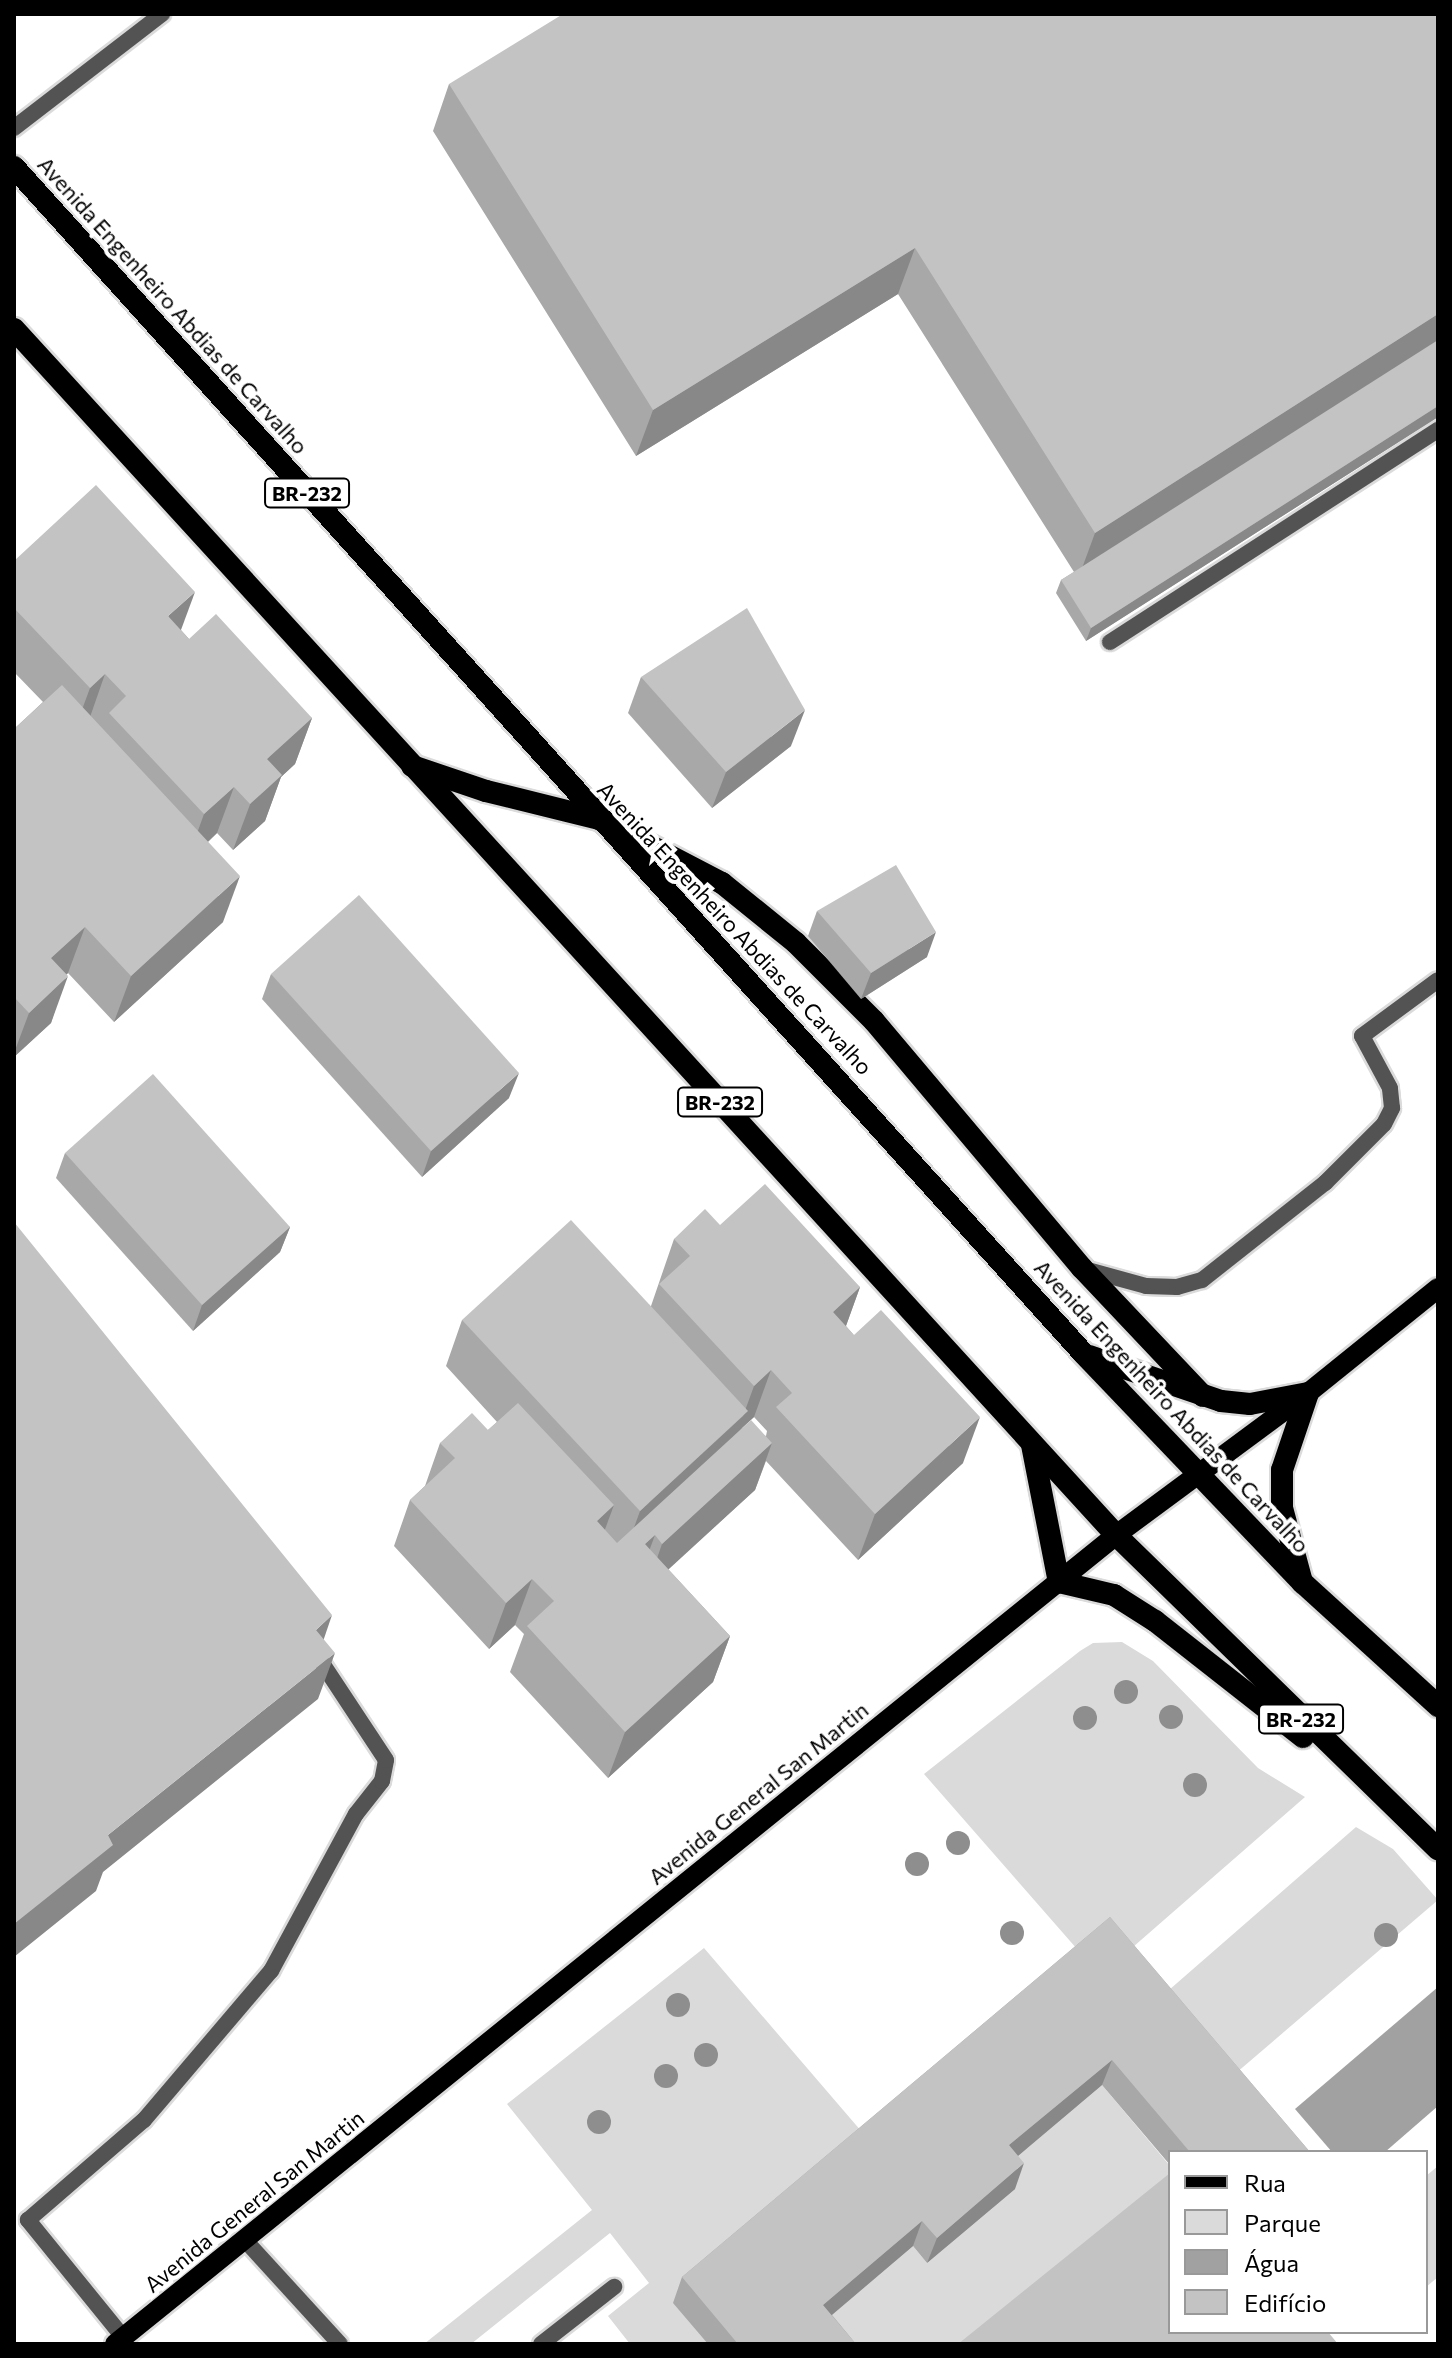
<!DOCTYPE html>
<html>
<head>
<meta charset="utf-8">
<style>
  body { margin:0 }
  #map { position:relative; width:1452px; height:2358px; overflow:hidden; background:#fff; font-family:Commissioner,sans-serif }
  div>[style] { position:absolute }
  .green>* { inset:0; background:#dadada }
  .water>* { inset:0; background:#a1a1a1 }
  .roads { filter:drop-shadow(2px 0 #dbdbdb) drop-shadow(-2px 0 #dbdbdb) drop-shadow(0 2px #dbdbdb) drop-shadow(0 -2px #dbdbdb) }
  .service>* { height:16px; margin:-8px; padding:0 8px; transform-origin:8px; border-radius:8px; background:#535353 }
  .primary>* { height:20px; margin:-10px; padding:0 10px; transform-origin:10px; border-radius:10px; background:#000 }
  .trunk>* { height:22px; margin:-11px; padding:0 11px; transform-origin:11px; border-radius:11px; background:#000 }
  .trees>* { width:24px; height:24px; margin:-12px; border-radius:50%; background:#8e8e8e }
  .wall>* { inset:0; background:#a8a8a8 }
  .shaded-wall>* { inset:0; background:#888 }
  .building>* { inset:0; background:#c3c3c3 }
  span { translate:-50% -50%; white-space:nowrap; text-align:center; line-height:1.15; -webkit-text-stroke:8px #fff; paint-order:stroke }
  .shield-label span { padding:2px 6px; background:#fff; border:2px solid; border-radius:6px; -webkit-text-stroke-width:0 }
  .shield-label { font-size:20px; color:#000; font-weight:700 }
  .street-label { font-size:22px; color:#000 }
  .frame { position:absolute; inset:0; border:16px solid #000; pointer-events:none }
  .legend { position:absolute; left:1168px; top:2150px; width:260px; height:184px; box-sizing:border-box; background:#fff; border:2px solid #999; margin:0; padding:10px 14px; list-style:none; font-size:24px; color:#000 }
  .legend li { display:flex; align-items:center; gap:16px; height:40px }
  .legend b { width:40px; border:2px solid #999 }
</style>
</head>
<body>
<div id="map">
  <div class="green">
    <div style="clip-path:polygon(1122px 1642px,1153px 1661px,1258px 1768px,1305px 1797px,1133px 1947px,1169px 1990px,1356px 1827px,1393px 1849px,1438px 1900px,1222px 2085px,1084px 1957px,924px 1774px,1080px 1651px,1093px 1643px)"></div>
    <div style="clip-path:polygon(704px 1948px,868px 2139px,708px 2344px,630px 2344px,608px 2316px,649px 2283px,610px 2233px,471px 2344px,424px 2344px,592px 2210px,507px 2104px)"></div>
    <div style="clip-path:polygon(1102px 2085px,1170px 2166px,1170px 2205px,998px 2344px,825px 2344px,814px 2330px,913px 2246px,927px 2263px,1015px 2188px,1000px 2171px)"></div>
    <div style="clip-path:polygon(1438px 2166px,1438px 2277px,1426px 2287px,1426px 2176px)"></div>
  </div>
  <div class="water">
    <div style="clip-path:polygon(1438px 1987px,1438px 2106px,1385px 2152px,1332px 2152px,1295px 2109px)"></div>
  </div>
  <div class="roads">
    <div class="service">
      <div style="left:14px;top:128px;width:187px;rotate:-37.6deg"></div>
      <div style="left:1110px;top:642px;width:391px;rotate:-32.9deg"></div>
      <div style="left:1084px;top:1269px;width:64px;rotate:15.3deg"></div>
      <div style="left:1146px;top:1286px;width:31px;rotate:2deg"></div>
      <div style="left:1177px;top:1287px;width:26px;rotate:-16deg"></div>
      <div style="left:1202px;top:1280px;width:157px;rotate:-38.3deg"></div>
      <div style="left:1325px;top:1183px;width:83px;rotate:-45deg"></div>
      <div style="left:1384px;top:1124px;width:18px;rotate:-63deg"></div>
      <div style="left:1392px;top:1108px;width:20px;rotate:-96deg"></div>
      <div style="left:1390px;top:1088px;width:59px;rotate:-118.3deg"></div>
      <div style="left:1362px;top:1036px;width:94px;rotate:-36.4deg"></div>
      <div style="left:244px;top:2239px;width:142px;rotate:47.6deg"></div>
      <div style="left:123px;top:2337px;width:151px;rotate:-129.1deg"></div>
      <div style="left:28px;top:2220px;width:153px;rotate:-40.8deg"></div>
      <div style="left:144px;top:2120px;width:196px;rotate:-49.6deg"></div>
      <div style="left:271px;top:1971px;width:179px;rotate:-61.6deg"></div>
      <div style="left:356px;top:1814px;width:42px;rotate:-51.8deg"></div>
      <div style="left:382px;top:1781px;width:21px;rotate:-79deg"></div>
      <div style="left:386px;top:1760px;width:123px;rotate:-123.4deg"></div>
      <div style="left:541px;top:2344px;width:93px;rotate:-38deg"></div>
    </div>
    <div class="primary">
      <div style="left:115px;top:2344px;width:1287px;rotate:-38.94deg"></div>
      <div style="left:1116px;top:1535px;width:239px;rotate:-36.5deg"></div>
      <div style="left:1308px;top:1393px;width:167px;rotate:-38.9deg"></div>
    </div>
    <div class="trunk">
      <div style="left:14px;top:167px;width:1598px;rotate:47.97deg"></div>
      <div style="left:1084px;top:1354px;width:317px;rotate:46.3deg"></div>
      <div style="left:1303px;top:1583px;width:183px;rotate:42.3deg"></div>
      <div style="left:14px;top:329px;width:1634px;rotate:47.58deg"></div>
      <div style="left:1116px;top:1535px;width:450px;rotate:44.3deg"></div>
      <div style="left:412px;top:766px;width:78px;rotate:18.7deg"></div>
      <div style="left:486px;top:791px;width:116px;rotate:13.9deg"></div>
      <div style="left:599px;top:819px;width:139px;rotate:27.5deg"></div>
      <div style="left:722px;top:883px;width:95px;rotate:39deg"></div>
      <div style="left:796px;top:943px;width:110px;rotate:45deg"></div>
      <div style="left:874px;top:1021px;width:323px;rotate:49.9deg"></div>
      <div style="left:1082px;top:1268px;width:176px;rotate:46.6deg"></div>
      <div style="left:1089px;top:1356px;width:139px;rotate:18.8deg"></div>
      <div style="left:1221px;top:1401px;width:29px;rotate:6deg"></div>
      <div style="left:1250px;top:1404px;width:59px;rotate:-10.7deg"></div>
      <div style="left:1032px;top:1445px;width:140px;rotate:78.9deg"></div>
      <div style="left:1059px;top:1582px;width:57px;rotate:13.3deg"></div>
      <div style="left:1114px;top:1595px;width:49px;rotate:32.4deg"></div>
      <div style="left:1155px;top:1621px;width:188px;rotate:38.1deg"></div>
      <div style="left:1302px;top:1582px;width:77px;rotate:-105.1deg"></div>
      <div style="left:1282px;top:1508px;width:38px;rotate:-90deg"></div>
      <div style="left:1282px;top:1470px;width:81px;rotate:-71.3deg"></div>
    </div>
  </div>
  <div class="trees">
    <div style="left:1126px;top:1692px"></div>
    <div style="left:1171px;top:1717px"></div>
    <div style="left:1085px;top:1718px"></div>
    <div style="left:1195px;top:1785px"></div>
    <div style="left:958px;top:1843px"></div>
    <div style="left:917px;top:1864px"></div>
    <div style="left:1012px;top:1933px"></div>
    <div style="left:1386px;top:1935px"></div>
    <div style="left:678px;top:2005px"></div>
    <div style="left:706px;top:2055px"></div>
    <div style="left:666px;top:2076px"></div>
    <div style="left:599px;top:2122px"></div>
  </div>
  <div class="wall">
    <div style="clip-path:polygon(1438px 14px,1438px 417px,1086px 641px,1056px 593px,1061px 580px,1074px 572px,898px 294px,636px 456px,433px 131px,449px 84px)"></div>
    <div style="clip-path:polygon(14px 561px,181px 630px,189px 639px,312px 718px,295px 764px,281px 777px,265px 821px,233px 850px,217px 833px,208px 842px,223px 922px,114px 1022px,68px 973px,66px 975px,51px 1023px,14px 1057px,14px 729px,43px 702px,14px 672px)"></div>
    <div style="clip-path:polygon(641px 677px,791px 746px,712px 808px,628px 713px)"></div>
    <div style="clip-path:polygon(817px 911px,927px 957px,861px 999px,808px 936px)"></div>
    <div style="clip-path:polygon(271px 974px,509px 1098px,422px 1177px,262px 999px)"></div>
    <div style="clip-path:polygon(65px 1153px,290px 1227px,280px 1252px,193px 1331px,56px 1178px)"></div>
    <div style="clip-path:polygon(evenodd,720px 1225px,860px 1287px,846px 1326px,963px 1463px,858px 1560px,766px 1461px,755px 1490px,668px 1569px,730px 1636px,713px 1682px,608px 1778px,510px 1672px,524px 1634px,515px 1625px,489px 1649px,394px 1546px,410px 1500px,425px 1486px,440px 1443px,488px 1430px,497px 1422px,446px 1366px,462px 1320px,651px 1306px,674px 1239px,720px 1225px,754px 1417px,767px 1431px,766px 1436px,742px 1428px,754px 1417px)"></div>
    <div style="clip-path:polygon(1110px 1917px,1310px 2152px,1170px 2152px,1170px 2165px,1102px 2085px,1018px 2156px,1015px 2189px,927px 2263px,913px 2246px,832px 2315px,856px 2344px,708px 2344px,673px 2303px,682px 2277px)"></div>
  </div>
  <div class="shaded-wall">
    <div style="clip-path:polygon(915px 248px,898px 294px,636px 456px,653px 410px)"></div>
    <div style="clip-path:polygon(1438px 314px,1438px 350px,1078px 579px,1095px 533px)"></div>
    <div style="clip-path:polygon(1438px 406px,1438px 417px,1086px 641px,1091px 628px)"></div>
    <div style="clip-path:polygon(195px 592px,178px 638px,168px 616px)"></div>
    <div style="clip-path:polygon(105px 674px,89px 720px,73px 734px,90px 688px)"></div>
    <div style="clip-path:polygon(805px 710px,791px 746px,712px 808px,726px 772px)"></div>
    <div style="clip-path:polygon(312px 718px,295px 764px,281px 777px,265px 821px,233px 850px,267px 759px)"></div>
    <div style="clip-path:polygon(234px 787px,217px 833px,187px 861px,204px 814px)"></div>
    <div style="clip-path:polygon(240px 876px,223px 922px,114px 1022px,131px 976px)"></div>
    <div style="clip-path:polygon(85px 927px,68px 973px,34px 1004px,51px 958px)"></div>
    <div style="clip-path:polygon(936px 932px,927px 957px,861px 999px,871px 973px)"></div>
    <div style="clip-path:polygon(68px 976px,51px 1023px,14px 1057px,14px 1053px,29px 1013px)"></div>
    <div style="clip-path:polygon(519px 1073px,509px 1098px,422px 1177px,431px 1151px)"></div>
    <div style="clip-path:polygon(290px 1227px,280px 1252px,193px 1331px,202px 1305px)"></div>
    <div style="clip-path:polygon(860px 1287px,843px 1334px,833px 1312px)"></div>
    <div style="clip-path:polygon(771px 1370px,754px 1417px,742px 1428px,623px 1558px,640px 1511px,743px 1416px,754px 1386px)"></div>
    <div style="clip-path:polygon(980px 1417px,963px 1463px,858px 1560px,875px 1514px)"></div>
    <div style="clip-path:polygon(772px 1443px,755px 1490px,646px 1590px,662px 1544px)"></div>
    <div style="clip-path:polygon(614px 1505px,597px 1551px,597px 1521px)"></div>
    <div style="clip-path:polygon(655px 1535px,638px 1581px,645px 1544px)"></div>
    <div style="clip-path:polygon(532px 1579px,515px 1625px,489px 1649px,506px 1603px)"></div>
    <div style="clip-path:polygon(332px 1615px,316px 1662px,316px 1630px)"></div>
    <div style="clip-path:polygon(730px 1636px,713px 1682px,608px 1778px,625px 1732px)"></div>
    <div style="clip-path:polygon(335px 1653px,318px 1699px,103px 1872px,96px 1891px,14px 1957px,14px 1924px,108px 1835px)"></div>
    <div style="clip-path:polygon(1112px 2060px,1102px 2085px,1000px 2171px,1009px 2145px)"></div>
    <div style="clip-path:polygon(1024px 2163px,1015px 2189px,927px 2263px,937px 2238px)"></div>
    <div style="clip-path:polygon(922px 2221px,913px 2246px,814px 2330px,823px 2305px)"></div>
  </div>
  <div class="building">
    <div style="clip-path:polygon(563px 14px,1438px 14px,1438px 314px,1095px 533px,915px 248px,653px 410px,449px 84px)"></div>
    <div style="clip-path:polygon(1438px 340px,1438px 406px,1091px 628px,1061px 580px)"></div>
    <div style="clip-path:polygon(96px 485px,195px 592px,168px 616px,189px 639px,216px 614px,312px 718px,267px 759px,282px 775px,250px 804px,234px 787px,204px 814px,109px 713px,126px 696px,105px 674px,90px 688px,14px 608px,14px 561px)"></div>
    <div style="clip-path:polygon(747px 608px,805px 710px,726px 772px,641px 677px)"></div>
    <div style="clip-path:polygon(62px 685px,240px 876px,131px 976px,85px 927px,51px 958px,68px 976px,29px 1013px,14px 997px,14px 729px)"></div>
    <div style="clip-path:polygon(896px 865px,936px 932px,871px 973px,817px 911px)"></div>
    <div style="clip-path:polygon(359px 895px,519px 1073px,431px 1151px,271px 974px)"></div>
    <div style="clip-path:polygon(153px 1074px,290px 1227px,202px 1305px,65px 1153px)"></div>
    <div style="clip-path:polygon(765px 1184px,860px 1287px,833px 1312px,854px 1335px,881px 1310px,980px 1417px,875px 1514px,776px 1407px,792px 1393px,771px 1370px,754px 1386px,659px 1284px,690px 1256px,674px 1239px,705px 1209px,720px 1225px)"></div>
    <div style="clip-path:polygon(571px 1220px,748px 1411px,640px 1511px,462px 1320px)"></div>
    <div style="clip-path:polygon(14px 1222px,332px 1615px,316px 1630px,335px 1653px,108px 1835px,113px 1845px,14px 1924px)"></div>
    <div style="clip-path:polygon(518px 1403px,614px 1505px,597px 1521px,617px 1543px,751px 1420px,772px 1443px,662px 1544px,655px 1535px,645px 1544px,730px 1636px,625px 1732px,527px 1626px,554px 1601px,532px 1579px,506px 1603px,410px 1500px,455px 1458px,440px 1443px,472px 1413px,488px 1430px)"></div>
    <div style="clip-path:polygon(1110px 1917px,1310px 2152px,1190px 2152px,1112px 2060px,1009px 2145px,1024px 2163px,937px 2238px,922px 2221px,823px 2305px,856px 2344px,738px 2344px,682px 2277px)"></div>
    <div style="clip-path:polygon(1170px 2173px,1170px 2332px,1328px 2332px,1338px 2344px,958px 2344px)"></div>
  </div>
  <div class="shield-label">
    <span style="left:307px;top:493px">BR-232</span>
    <span style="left:720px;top:1102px">BR-232</span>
    <span style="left:1301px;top:1719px">BR-232</span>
  </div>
  <div class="street-label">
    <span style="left:173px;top:305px;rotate:48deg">Avenida Engenheiro Abdias de Carvalho</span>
    <span style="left:735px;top:928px;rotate:47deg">Avenida Engenheiro Abdias de Carvalho</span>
    <span style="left:1172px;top:1406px;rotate:47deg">Avenida Engenheiro Abdias de Carvalho</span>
    <span style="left:758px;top:1793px;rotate:-39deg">Avenida General San Martin</span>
    <span style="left:254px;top:2201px;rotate:-39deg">Avenida General San Martin</span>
  </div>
  <div class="frame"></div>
  <ul class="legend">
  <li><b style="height:10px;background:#000"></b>Rua</li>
  <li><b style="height:22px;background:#dadada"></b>Parque</li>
  <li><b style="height:22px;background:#a1a1a1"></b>Água</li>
  <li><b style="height:22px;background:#c3c3c3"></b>Edifício</li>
  </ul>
</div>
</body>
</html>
